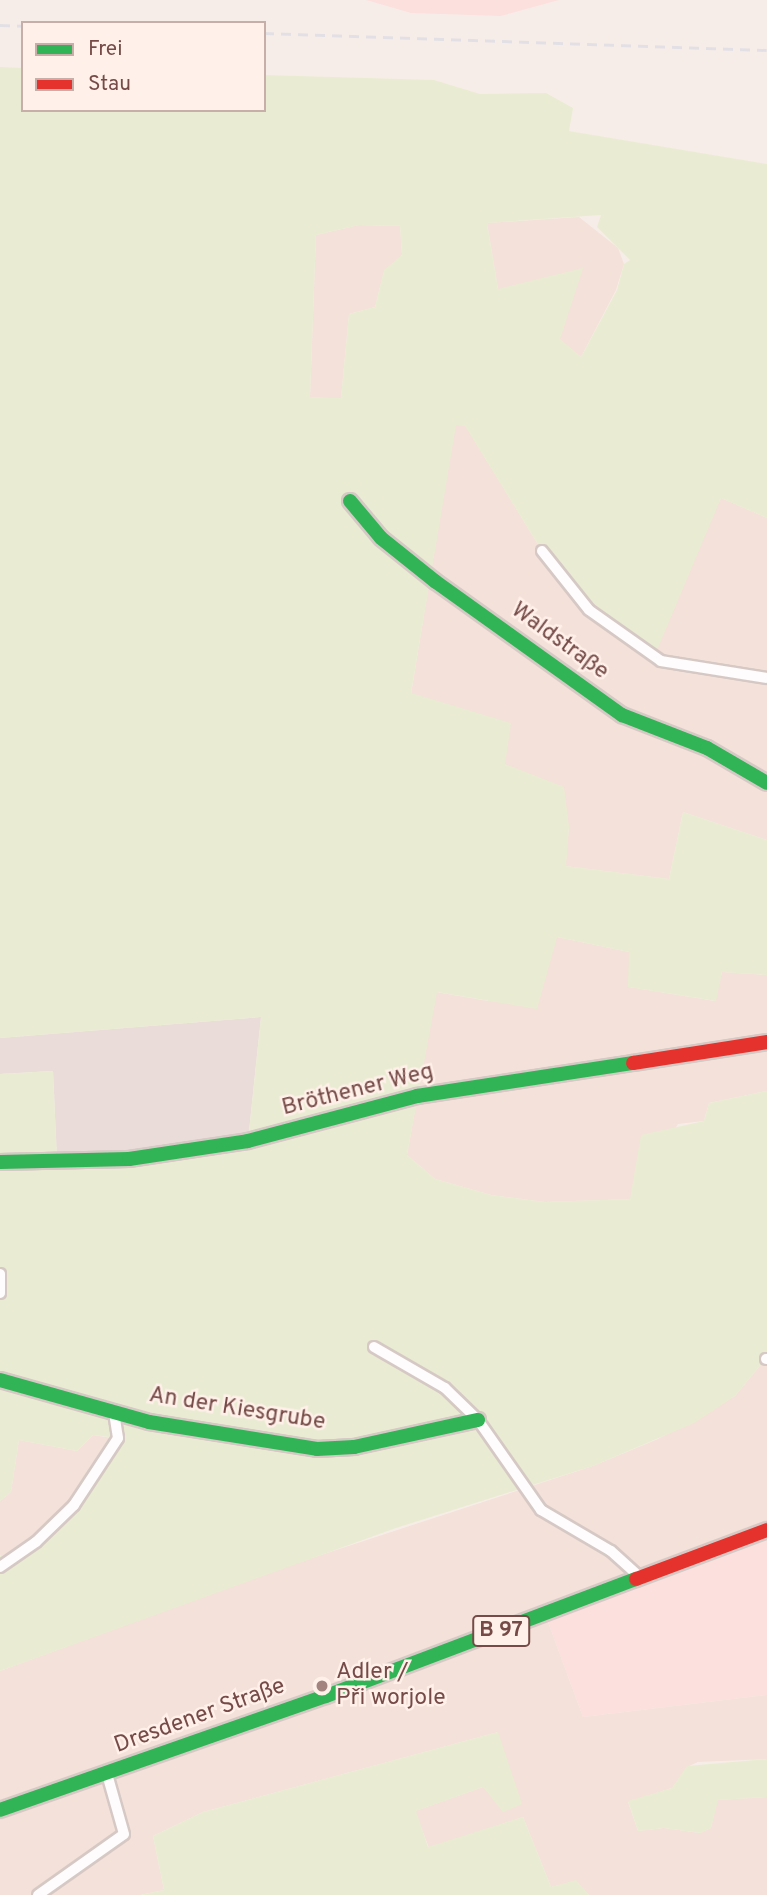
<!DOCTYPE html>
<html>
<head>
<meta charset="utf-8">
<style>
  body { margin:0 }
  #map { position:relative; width:767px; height:1895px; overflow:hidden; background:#f7ede8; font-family:Overpass,sans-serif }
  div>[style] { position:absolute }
  .residential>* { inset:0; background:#f4e1d9 }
  .commercial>* { inset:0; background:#fbe0de }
  .industrial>* { inset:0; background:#eaddd9 }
  .green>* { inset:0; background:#e9ecd2 }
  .roads { filter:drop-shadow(2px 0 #d6c9c5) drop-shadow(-2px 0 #d6c9c5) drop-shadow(0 2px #d6c9c5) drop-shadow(0 -2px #d6c9c5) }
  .street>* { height:10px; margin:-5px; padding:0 5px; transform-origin:5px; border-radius:5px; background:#fefcfc }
  .fast>* { height:14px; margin:-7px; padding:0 7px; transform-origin:7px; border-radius:7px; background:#30b455 }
  .jam>* { height:14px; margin:-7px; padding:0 7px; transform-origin:7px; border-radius:7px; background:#e5322d }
  .rail>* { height:2.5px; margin-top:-1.25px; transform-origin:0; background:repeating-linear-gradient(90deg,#e3e0e5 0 10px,transparent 0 17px) }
  .dots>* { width:19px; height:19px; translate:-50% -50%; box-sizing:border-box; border:4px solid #fff0e9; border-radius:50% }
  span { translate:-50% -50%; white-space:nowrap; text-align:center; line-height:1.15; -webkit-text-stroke:5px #fff0e9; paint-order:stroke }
  .shield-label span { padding:2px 5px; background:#fff0e9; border:2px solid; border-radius:5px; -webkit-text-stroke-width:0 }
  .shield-label { font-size:21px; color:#764b47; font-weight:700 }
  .street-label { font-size:23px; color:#764b47 }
  .poi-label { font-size:23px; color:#764b47 }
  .left { translate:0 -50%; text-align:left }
  .legend { position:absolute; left:21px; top:21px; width:245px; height:91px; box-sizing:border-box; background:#fff0e9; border:2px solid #c8aea8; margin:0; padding:9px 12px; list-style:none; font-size:21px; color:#764b47 }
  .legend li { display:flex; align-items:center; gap:14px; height:35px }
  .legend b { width:35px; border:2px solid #c8aea8 }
</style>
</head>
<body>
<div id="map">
  <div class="residential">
    <div style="clip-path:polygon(579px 217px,618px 248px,624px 264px,616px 290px,581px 357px,498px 289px,487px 223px)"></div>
    <div style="clip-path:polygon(359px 225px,400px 226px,402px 255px,384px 271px,375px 307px,349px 314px,341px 399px,310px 397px,316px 235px)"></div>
    <div style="clip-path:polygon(455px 425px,465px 425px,542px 551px,704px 530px,721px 498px,767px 518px,767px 840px,683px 812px,669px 879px,565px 866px,569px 827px,505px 764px,411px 694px)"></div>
    <div style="clip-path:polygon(557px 937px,629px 952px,629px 987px,715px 1001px,722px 972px,767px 975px,767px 1091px,709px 1103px,704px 1121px,678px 1124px,631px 1199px,545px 1202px,491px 1195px,435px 1179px,407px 1155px,436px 992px,488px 1001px)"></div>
    <div style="clip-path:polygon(767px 1357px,767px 1529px,545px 1614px,583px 1717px,767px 1695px,767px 1759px,698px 1762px,687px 1767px,672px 1788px,628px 1802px,638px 1831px,664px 1828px,700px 1833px,711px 1828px,717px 1800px,767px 1797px,767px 1895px,589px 1895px,576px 1881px,551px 1887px,523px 1817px,429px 1848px,415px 1811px,483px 1787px,498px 1732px,203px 1812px,153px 1836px,164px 1890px,140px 1895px,0 1895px,0 1671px,269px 1572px,593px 1466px,658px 1439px,735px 1396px)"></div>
    <div style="clip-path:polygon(93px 1435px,118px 1439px,74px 1505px,7px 1562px,0 1555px,0 1501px,11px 1492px,19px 1440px,77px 1451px)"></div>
  </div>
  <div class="commercial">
    <div style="clip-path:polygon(366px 0,559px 0,501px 16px,411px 13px)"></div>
    <div style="clip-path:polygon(767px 1531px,767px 1695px,583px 1717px,545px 1614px)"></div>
  </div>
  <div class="industrial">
    <div style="clip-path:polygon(261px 1017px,248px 1141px,57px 1161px,53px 1071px,0 1074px,0 1038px)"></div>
  </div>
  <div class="green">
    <div style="clip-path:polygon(evenodd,0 67px,23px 68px,23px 110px,264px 110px,264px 75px,434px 80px,480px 94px,546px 93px,573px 108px,569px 131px,767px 164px,767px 518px,721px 498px,654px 657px,589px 609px,542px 551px,465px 426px,456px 425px,411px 693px,511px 723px,505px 764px,564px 787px,569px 827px,566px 866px,669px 879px,683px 812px,767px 840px,767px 975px,722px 972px,716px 1001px,628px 987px,629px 952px,557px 937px,537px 1009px,437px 992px,407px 1155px,435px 1179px,491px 1195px,545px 1202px,630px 1199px,641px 1135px,704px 1121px,709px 1103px,767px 1091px,767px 1357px,735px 1396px,694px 1423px,593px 1466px,396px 1528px,0 1671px,0 1555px,6px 1562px,74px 1505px,117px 1438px,93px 1435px,77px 1451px,19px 1440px,11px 1492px,0 1501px,0 1074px,53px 1071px,57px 1161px,248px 1141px,261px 1017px,0 1038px,0 67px,601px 215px,597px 227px,630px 260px,624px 264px,617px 290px,581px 357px,560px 339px,583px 268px,498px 289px,487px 223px,601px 215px,0 67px,359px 225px,400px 226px,402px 255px,384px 270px,375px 307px,349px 314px,341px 398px,310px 397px,316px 235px,359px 225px)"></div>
    <div style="clip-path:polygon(498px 1732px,522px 1804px,503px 1812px,483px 1787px,416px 1811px,428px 1847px,523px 1817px,551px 1887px,576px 1880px,589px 1895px,140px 1895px,164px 1890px,153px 1836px,203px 1812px)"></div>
    <div style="clip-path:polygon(767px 1759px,767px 1797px,718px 1800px,711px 1828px,700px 1833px,664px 1828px,638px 1831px,628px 1801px,672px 1788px,687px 1766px)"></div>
  </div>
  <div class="roads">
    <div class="street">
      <div style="left:542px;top:551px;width:75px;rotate:51.5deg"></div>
      <div style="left:589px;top:610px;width:88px;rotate:35.3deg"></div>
      <div style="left:661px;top:661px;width:107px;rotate:9.1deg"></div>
      <div style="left:0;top:1274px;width:19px;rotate:90deg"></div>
      <div style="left:374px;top:1347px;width:82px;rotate:30deg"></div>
      <div style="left:445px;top:1388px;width:46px;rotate:44.1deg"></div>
      <div style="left:478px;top:1420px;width:110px;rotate:55deg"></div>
      <div style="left:541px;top:1510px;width:81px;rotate:30.4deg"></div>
      <div style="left:611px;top:1551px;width:39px;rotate:42deg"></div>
      <div style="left:766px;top:1359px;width:1px"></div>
      <div style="left:0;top:1567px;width:44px;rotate:-34.8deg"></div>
      <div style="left:36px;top:1542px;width:53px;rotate:-44.2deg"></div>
      <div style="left:74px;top:1505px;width:80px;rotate:-56.7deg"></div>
      <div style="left:118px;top:1438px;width:26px;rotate:-99deg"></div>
      <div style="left:38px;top:1895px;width:105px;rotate:-35.3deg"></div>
      <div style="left:124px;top:1834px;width:62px;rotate:-105.8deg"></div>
    </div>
    <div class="fast">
      <div style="left:350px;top:501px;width:48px;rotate:50deg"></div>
      <div style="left:381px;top:538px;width:70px;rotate:38.7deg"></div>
      <div style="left:436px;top:582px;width:229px;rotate:35.6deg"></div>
      <div style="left:622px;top:715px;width:91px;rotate:21.2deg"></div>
      <div style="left:707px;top:748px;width:69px;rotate:30.3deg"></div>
      <div style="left:0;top:1162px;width:129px;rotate:-1.3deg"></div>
      <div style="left:129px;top:1159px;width:120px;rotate:-8.6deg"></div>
      <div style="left:248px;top:1141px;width:175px;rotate:-14.9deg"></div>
      <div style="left:417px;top:1096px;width:219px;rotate:-8.7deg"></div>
      <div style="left:0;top:1380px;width:155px;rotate:15.7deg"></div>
      <div style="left:149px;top:1422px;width:170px;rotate:9.1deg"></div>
      <div style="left:317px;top:1449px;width:37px;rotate:-3deg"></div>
      <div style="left:354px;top:1447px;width:127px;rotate:-12.3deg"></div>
      <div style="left:0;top:1810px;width:345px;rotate:-19.3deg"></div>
      <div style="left:326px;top:1696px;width:331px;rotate:-20.7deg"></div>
    </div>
    <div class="jam">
      <div style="left:633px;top:1063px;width:136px;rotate:-8.9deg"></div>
      <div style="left:636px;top:1579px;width:140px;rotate:-20.5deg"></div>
    </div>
  </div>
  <div class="rail">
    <div style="left:0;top:25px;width:23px;rotate:2deg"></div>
    <div style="left:264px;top:33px;width:503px;rotate:1.94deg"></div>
  </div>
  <div class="dots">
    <div style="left:322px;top:1686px;background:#a3847f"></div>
  </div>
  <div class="shield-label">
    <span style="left:501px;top:1631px">B 97</span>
  </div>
  <div class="street-label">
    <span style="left:559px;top:642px;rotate:36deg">Waldstraße</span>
    <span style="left:358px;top:1091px;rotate:-14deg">Bröthener Weg</span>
    <span style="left:237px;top:1410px;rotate:9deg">An der Kiesgrube</span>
    <span style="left:200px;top:1717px;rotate:-20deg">Dresdener Straße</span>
  </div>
  <div class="poi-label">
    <span class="left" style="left:336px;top:1686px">Adler /<br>Při worjole</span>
  </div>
  <ul class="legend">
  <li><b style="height:9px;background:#30b455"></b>Frei</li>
  <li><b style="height:9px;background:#e5322d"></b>Stau</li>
  </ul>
</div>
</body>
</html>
